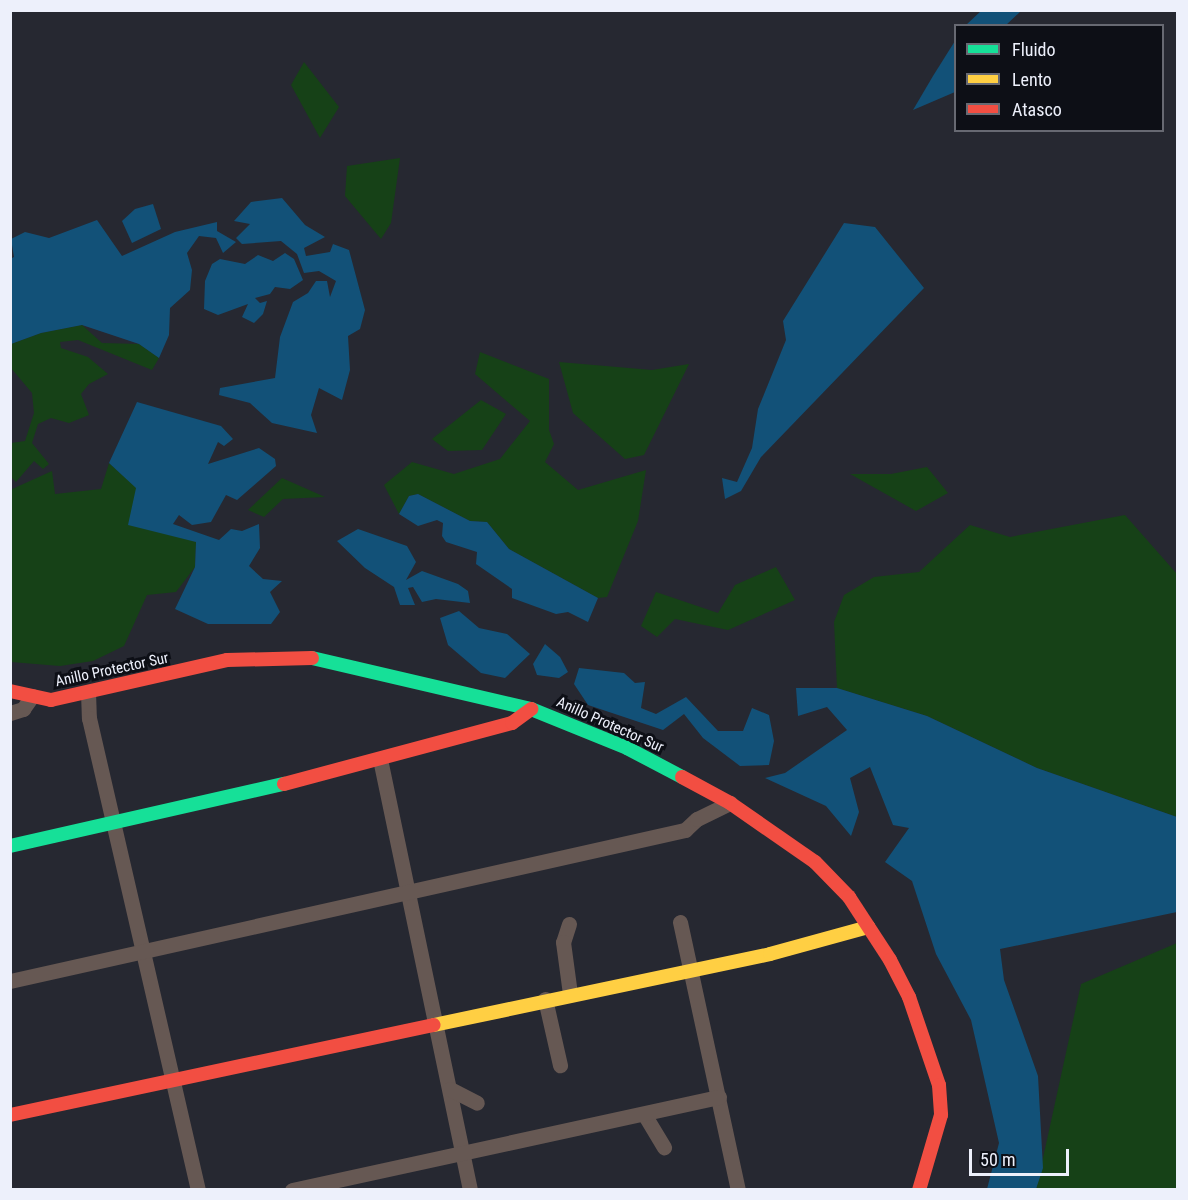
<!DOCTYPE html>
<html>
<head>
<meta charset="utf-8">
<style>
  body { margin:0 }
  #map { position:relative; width:1188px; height:1200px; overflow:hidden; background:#262831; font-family:"Roboto Condensed",sans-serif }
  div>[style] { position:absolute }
  .green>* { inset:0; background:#164117 }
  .water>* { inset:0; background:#125178 }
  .street>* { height:15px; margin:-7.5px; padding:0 7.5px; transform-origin:7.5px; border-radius:7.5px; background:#665853 }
  .fast>* { height:14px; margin:-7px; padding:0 7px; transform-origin:7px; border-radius:7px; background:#16e098 }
  .slow>* { height:14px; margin:-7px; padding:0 7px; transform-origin:7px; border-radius:7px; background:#ffcf43 }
  .jam>* { height:14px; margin:-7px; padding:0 7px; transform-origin:7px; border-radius:7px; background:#f24e42 }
  span { translate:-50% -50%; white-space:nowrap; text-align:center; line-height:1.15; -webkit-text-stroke:6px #0d0f16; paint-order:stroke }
  .street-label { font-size:15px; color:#edf0fb }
  .frame { position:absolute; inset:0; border:12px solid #edf0fb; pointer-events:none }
  .legend { position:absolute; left:954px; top:24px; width:210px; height:108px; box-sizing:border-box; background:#0d0f16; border:2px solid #676972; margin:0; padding:8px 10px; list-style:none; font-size:18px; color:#edf0fb }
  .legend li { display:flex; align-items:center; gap:12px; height:30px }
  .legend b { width:30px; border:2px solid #676972 }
  .scale { position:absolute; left:969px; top:1149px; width:100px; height:27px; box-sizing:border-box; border:3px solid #edf0fb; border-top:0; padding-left:8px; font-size:18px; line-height:21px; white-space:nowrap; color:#edf0fb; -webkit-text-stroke:4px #0d0f16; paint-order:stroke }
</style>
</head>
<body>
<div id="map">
  <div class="green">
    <div style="clip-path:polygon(304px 62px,339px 107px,320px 138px,291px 85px)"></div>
    <div style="clip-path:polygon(400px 158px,391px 223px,381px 239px,345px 196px,347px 166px)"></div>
    <div style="clip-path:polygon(82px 325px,102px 343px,139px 344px,159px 358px,152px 370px,78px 340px,60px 342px,61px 348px,88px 357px,108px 374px,89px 384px,81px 394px,89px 415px,69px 423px,51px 418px,38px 424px,32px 443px,49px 464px,43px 469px,34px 461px,16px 482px,11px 477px,11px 443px,25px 441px,34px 413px,32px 393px,11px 368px,11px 344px,41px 333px)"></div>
    <div style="clip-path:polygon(480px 352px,549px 379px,549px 430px,554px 444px,545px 462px,578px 490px,646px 470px,638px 521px,607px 597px,598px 598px,509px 549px,487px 522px,470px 521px,418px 494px,409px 496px,399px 514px,384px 485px,412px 462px,454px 474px,500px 459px,530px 421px,475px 374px)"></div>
    <div style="clip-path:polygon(559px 362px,652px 370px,689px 364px,644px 455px,625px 459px,573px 413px)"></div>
    <div style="clip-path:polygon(481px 400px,506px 414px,482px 450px,448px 451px,432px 439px)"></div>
    <div style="clip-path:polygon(109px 463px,137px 488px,166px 532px,196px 542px,195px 567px,176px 592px,147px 595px,124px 646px,93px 661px,60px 666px,11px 662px,10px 490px,52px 471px,55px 494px,101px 489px)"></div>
    <div style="clip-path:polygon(927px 467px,948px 493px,916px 511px,850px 474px,891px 474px)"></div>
    <div style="clip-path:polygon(282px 478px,325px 497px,283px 499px,264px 517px,248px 510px)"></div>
    <div style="clip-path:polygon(1125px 515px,1177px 574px,1177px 817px,1037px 768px,927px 716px,837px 688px,834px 622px,844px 595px,874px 577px,919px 572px,970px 525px,1010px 537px)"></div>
    <div style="clip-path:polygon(776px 567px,795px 600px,728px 630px,675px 619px,657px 637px,641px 626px,656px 592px,718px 613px,735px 585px)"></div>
    <div style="clip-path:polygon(1177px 943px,1177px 1189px,1036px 1190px,1081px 984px)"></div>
  </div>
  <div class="water">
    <div style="clip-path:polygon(981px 11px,981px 10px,1021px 11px,1006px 25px,966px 25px)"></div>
    <div style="clip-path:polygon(955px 41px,955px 92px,913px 110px,933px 76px)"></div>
    <div style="clip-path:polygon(282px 198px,305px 225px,325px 237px,304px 248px,306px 256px,330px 252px,333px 244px,349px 250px,365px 310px,360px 329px,348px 336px,350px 370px,342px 400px,319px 388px,311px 415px,317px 433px,272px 423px,250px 403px,219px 395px,220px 388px,275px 378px,280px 337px,293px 302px,308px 293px,316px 281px,327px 281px,330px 297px,336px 281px,319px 271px,304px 273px,297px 254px,281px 241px,242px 244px,236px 238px,250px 224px,234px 221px,251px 202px)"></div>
    <div style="clip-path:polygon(153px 204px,161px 229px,132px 243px,122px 221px,135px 209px)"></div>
    <div style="clip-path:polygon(97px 220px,122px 256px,175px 232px,217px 222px,217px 231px,236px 242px,223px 253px,216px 238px,199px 236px,187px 253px,192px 270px,190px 290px,170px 308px,169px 335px,159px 358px,139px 344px,82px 325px,41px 333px,11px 344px,10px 259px,14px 257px,11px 239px,25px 232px,49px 238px)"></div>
    <div style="clip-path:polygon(844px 223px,875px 227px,924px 288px,761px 457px,741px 491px,725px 499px,722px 478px,737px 482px,752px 448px,758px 409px,786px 340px,783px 321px)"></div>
    <div style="clip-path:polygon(285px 253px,294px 259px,303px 280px,290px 289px,275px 287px,270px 294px,255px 298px,260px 303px,267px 301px,263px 314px,254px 323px,242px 317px,248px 304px,218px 315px,204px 309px,205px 281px,212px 264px,220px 259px,245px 264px,258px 255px,273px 261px)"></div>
    <div style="clip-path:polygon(137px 402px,221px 426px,233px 439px,224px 446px,218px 442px,208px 464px,259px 448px,275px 459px,276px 466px,237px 500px,226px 495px,211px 522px,192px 525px,179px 515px,173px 524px,219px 540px,231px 529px,242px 531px,259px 524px,260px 548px,249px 566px,263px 579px,282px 581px,270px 592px,280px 612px,271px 624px,208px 624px,175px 609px,195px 567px,196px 542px,128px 525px,136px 488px,109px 463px)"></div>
    <div style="clip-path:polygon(418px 494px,470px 521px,487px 522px,509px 549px,598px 598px,588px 622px,568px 612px,556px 614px,512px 598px,512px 589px,476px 564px,477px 552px,446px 542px,442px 536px,443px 523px,437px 520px,418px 526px,399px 514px,409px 496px)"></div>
    <div style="clip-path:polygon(358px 529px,407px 546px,416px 562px,406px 580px,422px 571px,458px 584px,468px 591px,470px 603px,436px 599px,422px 602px,413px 587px,408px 588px,415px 605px,400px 605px,394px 587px,365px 568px,337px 541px)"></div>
    <div style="clip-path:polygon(459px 611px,479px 628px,507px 634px,530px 654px,505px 678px,481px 673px,448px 645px,440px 618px)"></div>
    <div style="clip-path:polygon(545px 644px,560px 657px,568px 672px,559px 678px,537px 675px,533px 664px)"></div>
    <div style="clip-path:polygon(579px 668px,624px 673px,635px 683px,645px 682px,641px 708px,656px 714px,686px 697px,718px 731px,743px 731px,752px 708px,769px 715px,774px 741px,769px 765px,740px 766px,703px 738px,684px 714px,663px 730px,588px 705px,574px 684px)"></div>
    <div style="clip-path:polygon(796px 688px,837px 688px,927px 716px,1037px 768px,1177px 817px,1177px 912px,1000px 949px,1004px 980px,1038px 1076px,1043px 1168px,1036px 1189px,987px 1189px,999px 1143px,971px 1020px,936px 954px,912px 881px,885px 862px,909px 828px,893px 825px,870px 767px,850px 778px,859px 812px,851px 836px,826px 806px,765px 778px,785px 773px,847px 730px,827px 707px,798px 716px)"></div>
  </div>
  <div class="street">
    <div style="left:88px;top:692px;width:26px;rotate:88deg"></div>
    <div style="left:89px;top:718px;width:484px;rotate:77deg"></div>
    <div style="left:10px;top:713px;width:14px;rotate:-17deg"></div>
    <div style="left:23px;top:709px;width:16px;rotate:-55deg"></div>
    <div style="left:380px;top:759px;width:440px;rotate:78.2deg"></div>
    <div style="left:680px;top:922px;width:274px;rotate:77.8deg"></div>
    <div style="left:569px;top:924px;width:19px;rotate:108deg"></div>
    <div style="left:563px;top:942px;width:52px;rotate:82.3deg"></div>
    <div style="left:10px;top:981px;width:692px;rotate:-12.61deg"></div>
    <div style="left:685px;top:830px;width:16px;rotate:-43deg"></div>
    <div style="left:697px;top:819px;width:37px;rotate:-26deg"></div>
    <div style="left:545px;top:999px;width:68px;rotate:77.2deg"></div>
    <div style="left:450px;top:1089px;width:30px;rotate:27deg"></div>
    <div style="left:644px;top:1114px;width:39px;rotate:59deg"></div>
    <div style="left:292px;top:1190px;width:437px;rotate:-12.3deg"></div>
  </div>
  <div class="fast">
    <div style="left:312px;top:658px;width:225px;rotate:13.1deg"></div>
    <div style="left:531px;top:709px;width:104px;rotate:22.1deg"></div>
    <div style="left:627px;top:748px;width:62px;rotate:27.8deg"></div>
    <div style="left:10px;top:846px;width:281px;rotate:-12.8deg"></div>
  </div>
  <div class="slow">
    <div style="left:434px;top:1025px;width:343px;rotate:-11.9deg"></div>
    <div style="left:770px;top:954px;width:102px;rotate:-15.4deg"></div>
  </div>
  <div class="jam">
    <div style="left:10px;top:691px;width:42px;rotate:12.4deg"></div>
    <div style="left:51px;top:700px;width:180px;rotate:-12.8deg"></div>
    <div style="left:227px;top:660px;width:85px;rotate:-1.3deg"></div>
    <div style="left:682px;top:777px;width:55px;rotate:28.4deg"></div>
    <div style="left:730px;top:803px;width:103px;rotate:34.8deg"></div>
    <div style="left:815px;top:862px;width:49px;rotate:45.8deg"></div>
    <div style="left:849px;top:897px;width:75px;rotate:56.9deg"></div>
    <div style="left:890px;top:960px;width:42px;rotate:62.8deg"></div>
    <div style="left:909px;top:997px;width:93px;rotate:71.2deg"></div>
    <div style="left:939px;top:1085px;width:30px;rotate:86deg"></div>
    <div style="left:941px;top:1115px;width:78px;rotate:106.3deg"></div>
    <div style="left:284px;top:784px;width:236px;rotate:-15deg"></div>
    <div style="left:512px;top:723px;width:24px;rotate:-36deg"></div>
    <div style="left:10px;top:1115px;width:433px;rotate:-12deg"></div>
  </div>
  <div class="street-label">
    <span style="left:112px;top:670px;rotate:-12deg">Anillo Protector Sur</span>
    <span style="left:610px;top:725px;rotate:24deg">Anillo Protector Sur</span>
  </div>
  <div class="frame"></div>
  <ul class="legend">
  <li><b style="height:8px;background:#16e098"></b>Fluido</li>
  <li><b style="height:8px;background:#ffcf43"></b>Lento</li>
  <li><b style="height:8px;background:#f24e42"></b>Atasco</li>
  </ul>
  <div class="scale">50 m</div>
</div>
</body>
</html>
